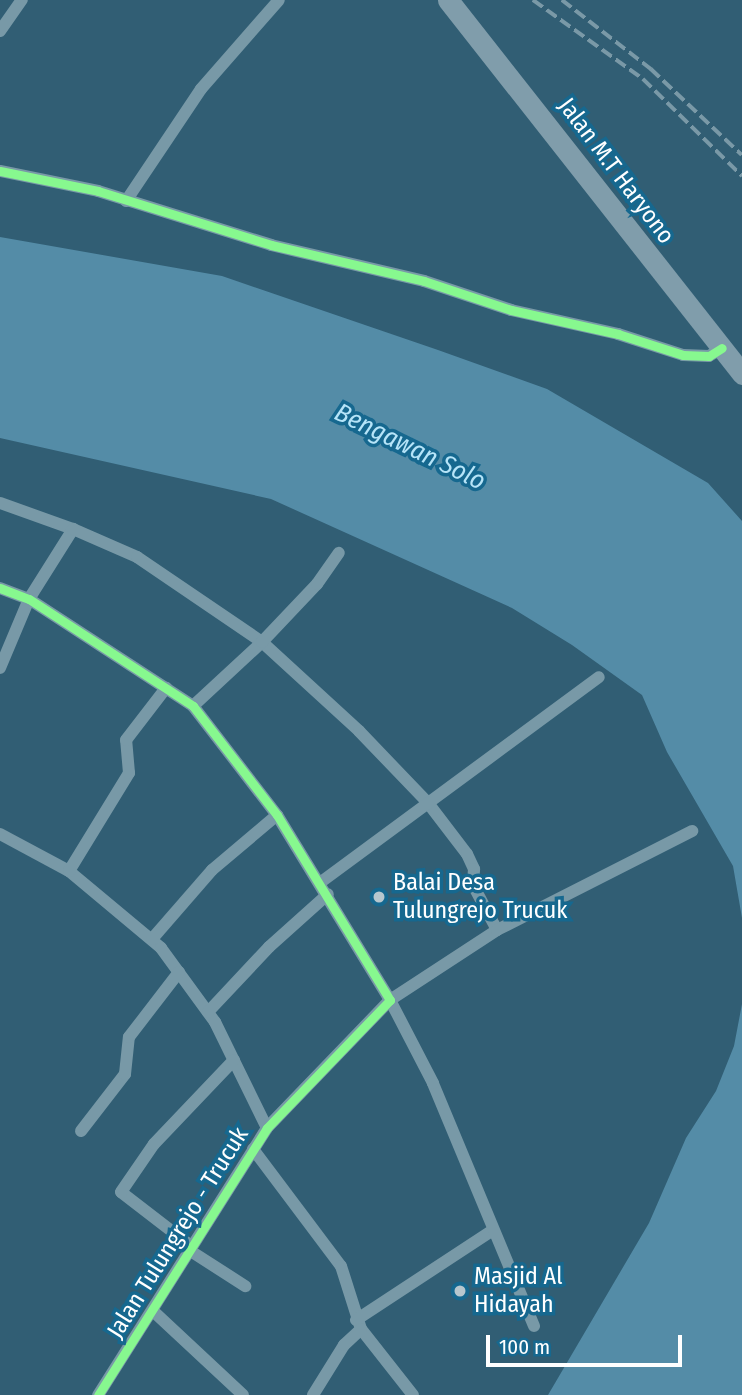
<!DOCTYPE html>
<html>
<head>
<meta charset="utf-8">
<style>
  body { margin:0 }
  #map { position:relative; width:742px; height:1395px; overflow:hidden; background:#315e74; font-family:"Fira Sans Condensed",sans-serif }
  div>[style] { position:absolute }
  .water>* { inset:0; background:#548ca7 }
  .minor>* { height:12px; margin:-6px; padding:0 6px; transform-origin:6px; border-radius:6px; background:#7899a7 }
  .trunk>* { height:21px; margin:-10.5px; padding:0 10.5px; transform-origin:10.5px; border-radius:10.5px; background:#809dab }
  .rail>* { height:3.5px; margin-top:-1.75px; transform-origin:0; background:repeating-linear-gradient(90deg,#7a99a7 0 12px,transparent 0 17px) }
  .cycleway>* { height:9px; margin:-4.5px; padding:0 4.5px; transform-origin:4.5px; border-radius:4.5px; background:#87f88f }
  .dots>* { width:19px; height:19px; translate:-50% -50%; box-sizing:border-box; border:4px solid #16688f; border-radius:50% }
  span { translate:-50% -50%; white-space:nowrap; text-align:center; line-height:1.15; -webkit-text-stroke:7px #16688f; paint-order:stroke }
  .street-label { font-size:24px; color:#fff }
  .poi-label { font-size:24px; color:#fff }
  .left { translate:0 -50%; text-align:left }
  .water-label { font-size:26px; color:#b6e4f8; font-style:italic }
  .scale { position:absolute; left:486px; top:1335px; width:196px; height:32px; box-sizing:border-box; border:4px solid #fff; border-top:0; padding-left:9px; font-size:21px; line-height:24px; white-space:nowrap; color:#fff; -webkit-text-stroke:5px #16688f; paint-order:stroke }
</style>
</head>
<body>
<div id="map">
  <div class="water">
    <div style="clip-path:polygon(0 237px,222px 276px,438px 350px,547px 389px,708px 483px,742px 521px,742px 918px,733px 866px,667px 752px,642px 695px,572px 645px,512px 608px,271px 499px,0 438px)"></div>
    <div style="clip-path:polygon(742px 1004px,742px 1395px,548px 1395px,649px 1223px,686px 1138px,716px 1091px,734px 1046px)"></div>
  </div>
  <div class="minor">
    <div style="left:0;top:31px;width:38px;rotate:-55deg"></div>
    <div style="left:0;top:171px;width:100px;rotate:11.5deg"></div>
    <div style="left:98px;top:191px;width:181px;rotate:17.3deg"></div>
    <div style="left:271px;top:245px;width:157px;rotate:13.2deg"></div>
    <div style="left:424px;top:281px;width:92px;rotate:18.4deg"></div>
    <div style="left:511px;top:310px;width:110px;rotate:12.6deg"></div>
    <div style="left:618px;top:334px;width:68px;rotate:17.9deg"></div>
    <div style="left:683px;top:355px;width:26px;rotate:2deg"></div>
    <div style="left:709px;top:356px;width:15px;rotate:-32deg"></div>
    <div style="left:126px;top:201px;width:135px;rotate:-56.2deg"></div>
    <div style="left:201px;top:89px;width:118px;rotate:-48.8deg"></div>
    <div style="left:0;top:503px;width:77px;rotate:19.6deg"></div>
    <div style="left:0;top:588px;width:31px;rotate:21deg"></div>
    <div style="left:29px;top:599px;width:196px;rotate:33.1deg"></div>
    <div style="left:193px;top:706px;width:138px;rotate:52.4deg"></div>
    <div style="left:277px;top:815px;width:217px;rotate:58.6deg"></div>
    <div style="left:390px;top:1000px;width:178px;rotate:133.9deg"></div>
    <div style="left:267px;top:1128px;width:316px;rotate:122.3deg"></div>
    <div style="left:0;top:668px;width:75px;rotate:-67.2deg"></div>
    <div style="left:29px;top:599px;width:83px;rotate:-57.8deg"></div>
    <div style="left:73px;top:529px;width:70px;rotate:23.6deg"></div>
    <div style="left:137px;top:557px;width:151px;rotate:34.2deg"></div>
    <div style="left:262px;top:642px;width:132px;rotate:42.5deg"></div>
    <div style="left:359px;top:731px;width:100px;rotate:46.2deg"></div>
    <div style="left:428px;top:803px;width:64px;rotate:52.6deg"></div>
    <div style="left:467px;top:854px;width:17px;rotate:65deg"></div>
    <div style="left:474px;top:869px;width:16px;rotate:94deg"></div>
    <div style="left:473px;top:885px;width:51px;rotate:61.9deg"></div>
    <div style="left:193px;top:706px;width:94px;rotate:-42.8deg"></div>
    <div style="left:262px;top:642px;width:80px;rotate:-46.5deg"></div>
    <div style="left:317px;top:584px;width:38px;rotate:-55deg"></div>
    <div style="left:0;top:834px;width:78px;rotate:28.2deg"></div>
    <div style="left:69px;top:871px;width:120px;rotate:39.9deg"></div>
    <div style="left:161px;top:948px;width:92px;rotate:53.9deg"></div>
    <div style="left:215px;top:1022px;width:118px;rotate:63.9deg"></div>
    <div style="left:69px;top:871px;width:115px;rotate:-58.5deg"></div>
    <div style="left:129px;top:773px;width:33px;rotate:-95deg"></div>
    <div style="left:126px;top:740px;width:66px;rotate:-52.4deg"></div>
    <div style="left:321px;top:882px;width:345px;rotate:-36.4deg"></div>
    <div style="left:152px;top:939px;width:91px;rotate:-49deg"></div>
    <div style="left:212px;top:870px;width:85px;rotate:-40.2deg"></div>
    <div style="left:208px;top:1012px;width:89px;rotate:-46.8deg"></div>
    <div style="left:269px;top:947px;width:79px;rotate:-41.9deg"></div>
    <div style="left:81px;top:1131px;width:72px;rotate:-52.3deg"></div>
    <div style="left:125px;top:1074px;width:37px;rotate:-84deg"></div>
    <div style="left:129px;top:1037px;width:82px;rotate:-52.4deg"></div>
    <div style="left:253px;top:1149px;width:146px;rotate:53.1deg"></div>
    <div style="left:341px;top:1266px;width:66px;rotate:72.4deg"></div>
    <div style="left:361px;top:1329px;width:84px;rotate:51.8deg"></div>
    <div style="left:191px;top:1246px;width:88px;rotate:-142.4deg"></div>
    <div style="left:121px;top:1192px;width:58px;rotate:-55.5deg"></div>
    <div style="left:154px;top:1144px;width:116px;rotate:-46.4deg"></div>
    <div style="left:189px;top:1250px;width:67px;rotate:32.7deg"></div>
    <div style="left:153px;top:1311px;width:123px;rotate:43deg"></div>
    <div style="left:356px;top:1320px;width:164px;rotate:-33.3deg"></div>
    <div style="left:534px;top:1326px;width:263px;rotate:-112.6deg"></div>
    <div style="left:433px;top:1083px;width:93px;rotate:-117.4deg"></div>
    <div style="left:390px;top:1000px;width:128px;rotate:-33.2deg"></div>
    <div style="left:497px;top:930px;width:219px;rotate:-26.9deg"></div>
    <div style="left:313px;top:1395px;width:59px;rotate:-58.2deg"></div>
    <div style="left:344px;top:1345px;width:23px;rotate:-43deg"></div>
  </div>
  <div class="trunk">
    <div style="left:448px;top:0;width:476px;rotate:51.8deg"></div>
  </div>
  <div class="rail">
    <div style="left:533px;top:0;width:135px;rotate:35.7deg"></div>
    <div style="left:643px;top:79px;width:139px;rotate:44.4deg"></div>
    <div style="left:562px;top:0;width:113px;rotate:37.8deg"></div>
    <div style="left:651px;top:69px;width:125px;rotate:43.4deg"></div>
  </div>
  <div class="cycleway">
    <div style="left:0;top:171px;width:100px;rotate:11.5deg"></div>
    <div style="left:98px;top:191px;width:181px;rotate:17.3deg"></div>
    <div style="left:271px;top:245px;width:157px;rotate:13.2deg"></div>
    <div style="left:424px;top:281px;width:92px;rotate:18.4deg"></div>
    <div style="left:511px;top:310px;width:110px;rotate:12.6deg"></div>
    <div style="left:618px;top:334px;width:68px;rotate:17.9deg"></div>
    <div style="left:683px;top:355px;width:26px;rotate:2deg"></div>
    <div style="left:709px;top:356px;width:15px;rotate:-32deg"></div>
    <div style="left:0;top:588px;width:31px;rotate:21deg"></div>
    <div style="left:29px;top:599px;width:196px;rotate:33.1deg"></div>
    <div style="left:193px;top:706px;width:138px;rotate:52.4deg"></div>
    <div style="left:277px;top:815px;width:217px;rotate:58.6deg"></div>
    <div style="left:390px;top:1000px;width:178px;rotate:133.9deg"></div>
    <div style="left:267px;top:1128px;width:316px;rotate:122.3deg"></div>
  </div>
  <div class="dots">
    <div style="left:379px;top:897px;background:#b7c7ce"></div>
    <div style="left:460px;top:1291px;background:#b7c7ce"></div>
  </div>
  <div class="street-label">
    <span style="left:616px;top:171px;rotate:53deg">Jalan M.T Haryono</span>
    <span style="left:178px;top:1233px;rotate:-58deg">Jalan Tulungrejo - Trucuk</span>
  </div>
  <div class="poi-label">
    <span class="left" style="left:393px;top:897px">Balai Desa<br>Tulungrejo Trucuk</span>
    <span class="left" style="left:474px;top:1291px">Masjid Al<br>Hidayah</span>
  </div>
  <div class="water-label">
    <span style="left:410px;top:447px;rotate:26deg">Bengawan Solo</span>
  </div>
  <div class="scale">100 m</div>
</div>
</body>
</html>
